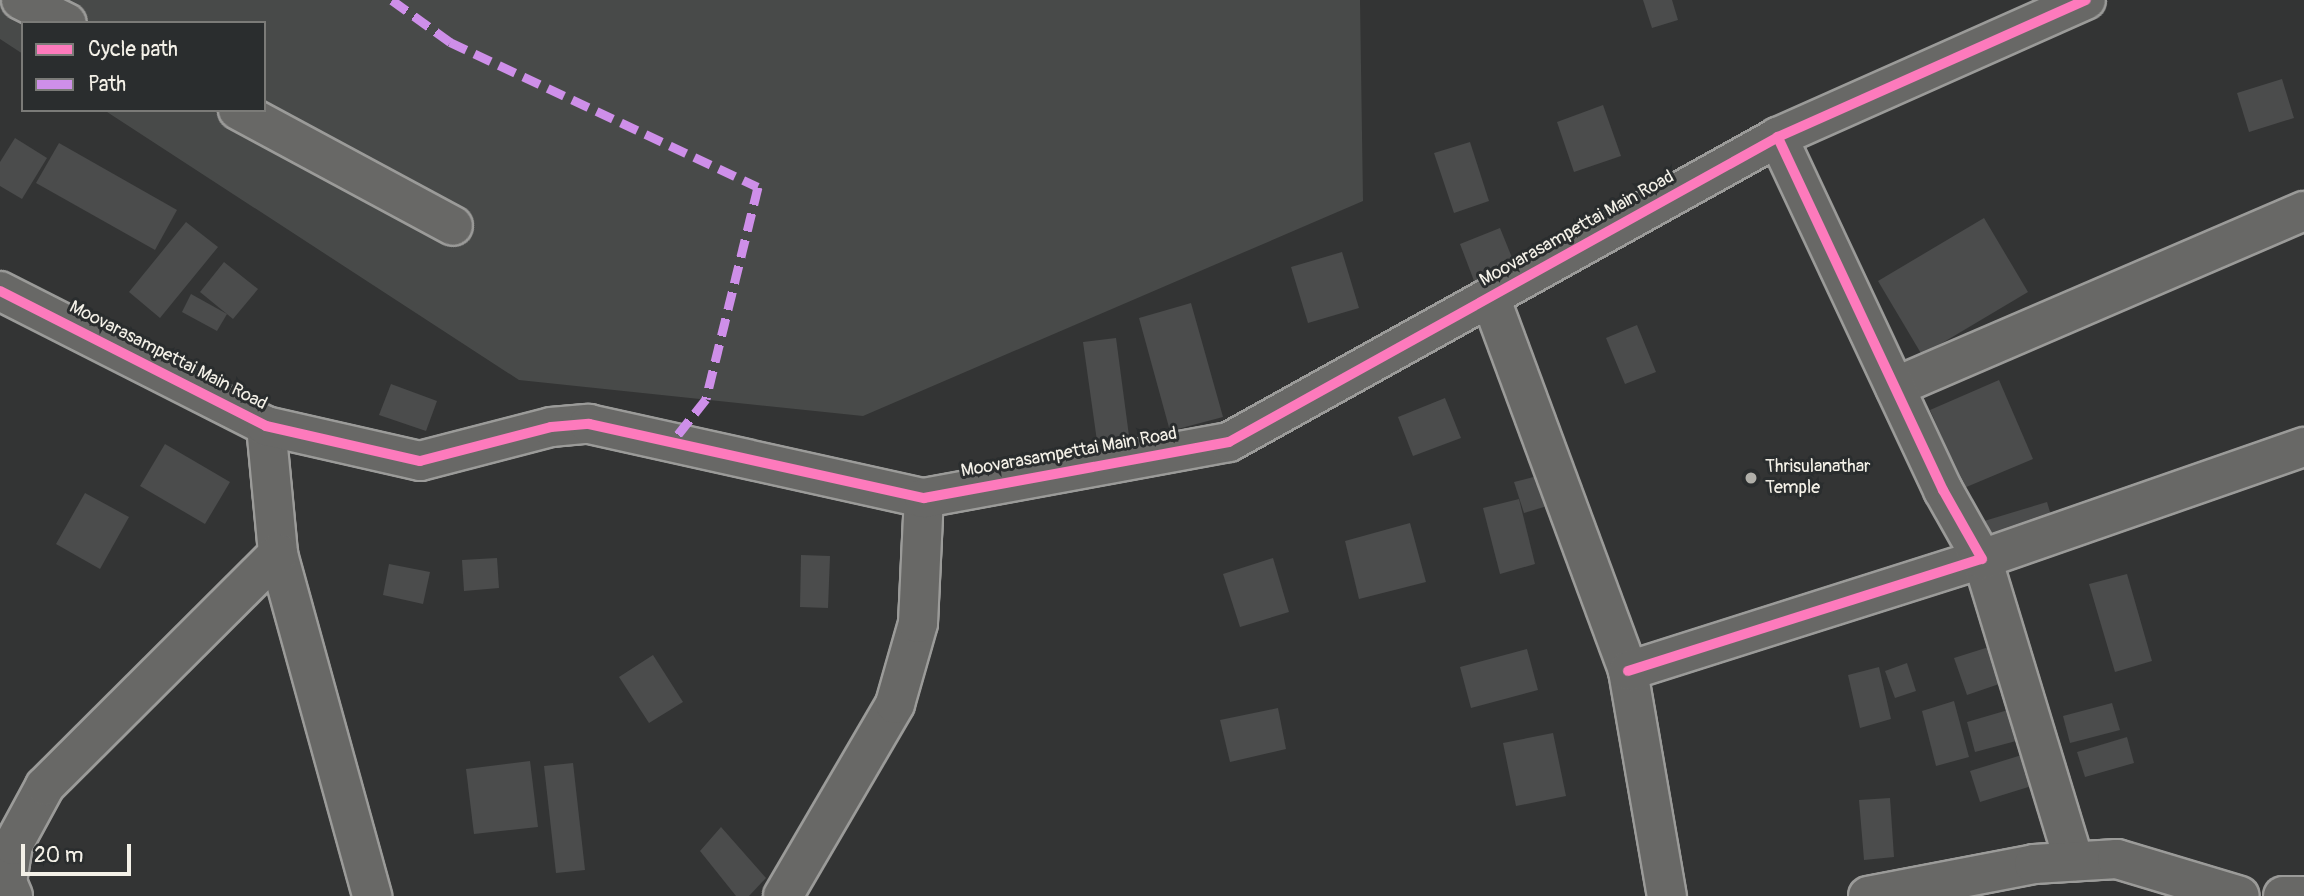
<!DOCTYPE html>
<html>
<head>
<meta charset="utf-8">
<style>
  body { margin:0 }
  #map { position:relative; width:2304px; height:896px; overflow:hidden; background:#333434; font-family:Pangolin,sans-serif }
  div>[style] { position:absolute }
  .green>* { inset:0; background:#484a49 }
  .building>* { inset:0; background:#4b4c4c }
  .roads { filter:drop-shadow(2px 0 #9b9b99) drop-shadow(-2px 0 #9b9b99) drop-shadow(0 2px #9b9b99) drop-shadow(0 -2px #9b9b99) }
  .street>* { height:38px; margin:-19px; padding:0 19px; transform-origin:19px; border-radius:19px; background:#686866 }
  .secondary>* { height:38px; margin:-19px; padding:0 19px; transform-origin:19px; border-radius:19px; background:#686866 }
  .quiet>* { height:9px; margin-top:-4.5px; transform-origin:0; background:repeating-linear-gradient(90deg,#ce8fe9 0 18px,transparent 0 27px) }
  .cycleway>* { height:10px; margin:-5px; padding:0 5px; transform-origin:5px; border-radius:5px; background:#fd7abc }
  .dots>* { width:19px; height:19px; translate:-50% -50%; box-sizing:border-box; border:4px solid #2a2d2e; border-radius:50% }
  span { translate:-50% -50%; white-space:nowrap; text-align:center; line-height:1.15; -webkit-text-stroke:6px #2a2d2e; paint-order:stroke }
  .street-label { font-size:18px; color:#f4f1e8 }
  .poi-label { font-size:18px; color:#f4f1e8 }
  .left { translate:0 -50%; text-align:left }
  .legend { position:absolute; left:21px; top:21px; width:245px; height:91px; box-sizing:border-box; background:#2a2d2e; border:2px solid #7b7b78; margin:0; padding:9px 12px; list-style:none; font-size:21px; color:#f4f1e8 }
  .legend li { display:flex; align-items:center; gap:14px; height:35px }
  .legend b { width:35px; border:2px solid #7b7b78 }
  .scale { position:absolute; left:21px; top:844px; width:110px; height:32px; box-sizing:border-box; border:4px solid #f4f1e8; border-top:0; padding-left:9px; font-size:21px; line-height:24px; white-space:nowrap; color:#f4f1e8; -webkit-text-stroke:5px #2a2d2e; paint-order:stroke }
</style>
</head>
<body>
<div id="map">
  <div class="green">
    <div style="clip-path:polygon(0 0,1360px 0,1363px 201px,863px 416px,519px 380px,104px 110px,264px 110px,264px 23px,23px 23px,23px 54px,0 39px)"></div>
  </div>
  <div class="building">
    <div style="clip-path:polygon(1643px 0,1672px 0,1678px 20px,1652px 28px)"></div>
    <div style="clip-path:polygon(2282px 79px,2294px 118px,2249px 132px,2237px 93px)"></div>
    <div style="clip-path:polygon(1603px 105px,1621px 156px,1574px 172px,1557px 122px)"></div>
    <div style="clip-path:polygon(15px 138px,47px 158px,22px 199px,0 186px,0 162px)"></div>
    <div style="clip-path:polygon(1470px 142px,1489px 201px,1454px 213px,1434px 153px)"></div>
    <div style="clip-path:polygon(59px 143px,177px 210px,155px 250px,36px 183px)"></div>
    <div style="clip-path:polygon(1984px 218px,2028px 292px,1922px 355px,1878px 281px)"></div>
    <div style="clip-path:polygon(186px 222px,218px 247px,160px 318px,129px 292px)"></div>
    <div style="clip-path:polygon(1500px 228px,1517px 270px,1476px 286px,1460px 244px)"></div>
    <div style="clip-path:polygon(1342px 252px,1359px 308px,1308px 323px,1291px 267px)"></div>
    <div style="clip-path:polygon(224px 262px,258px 289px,233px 319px,200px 292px)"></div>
    <div style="clip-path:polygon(191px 294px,227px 314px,217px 331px,182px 312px)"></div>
    <div style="clip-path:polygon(1191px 303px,1223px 417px,1170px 431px,1139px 318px)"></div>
    <div style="clip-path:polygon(1637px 325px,1656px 372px,1625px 384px,1606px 338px)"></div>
    <div style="clip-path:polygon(1116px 338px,1129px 436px,1097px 441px,1083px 342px)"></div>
    <div style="clip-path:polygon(1999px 380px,2033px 459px,1964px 488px,1930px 410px)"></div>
    <div style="clip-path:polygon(391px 384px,437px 401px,426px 431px,379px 415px)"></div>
    <div style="clip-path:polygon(1445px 398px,1461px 438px,1413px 456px,1398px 417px)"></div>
    <div style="clip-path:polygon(165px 444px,230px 482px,205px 524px,140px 486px)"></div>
    <div style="clip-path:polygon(1545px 474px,1554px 504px,1524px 513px,1514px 482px)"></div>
    <div style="clip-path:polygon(85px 493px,129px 517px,100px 569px,56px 544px)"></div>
    <div style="clip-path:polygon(1519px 499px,1535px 564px,1500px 574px,1483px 508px)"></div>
    <div style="clip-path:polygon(2047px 502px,2053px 522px,1977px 546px,1971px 525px)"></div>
    <div style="clip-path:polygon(1410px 523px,1426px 582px,1359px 599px,1345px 541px)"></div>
    <div style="clip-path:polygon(801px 555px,830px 556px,828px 608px,800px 607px)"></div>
    <div style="clip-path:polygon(497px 558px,499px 588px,464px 591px,462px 560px)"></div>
    <div style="clip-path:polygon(1273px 558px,1289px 612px,1240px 627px,1223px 574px)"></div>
    <div style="clip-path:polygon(389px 564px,430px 572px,423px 604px,383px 595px)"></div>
    <div style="clip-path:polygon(2127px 574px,2152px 661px,2115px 672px,2089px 584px)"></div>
    <div style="clip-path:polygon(1992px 646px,2005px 682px,1967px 695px,1954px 658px)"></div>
    <div style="clip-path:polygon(1527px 649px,1538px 690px,1471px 708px,1460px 667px)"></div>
    <div style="clip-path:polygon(653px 655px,683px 702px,649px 723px,619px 677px)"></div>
    <div style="clip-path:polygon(1907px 663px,1916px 691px,1895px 698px,1885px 671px)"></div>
    <div style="clip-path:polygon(1879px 667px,1891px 719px,1860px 728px,1848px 675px)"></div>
    <div style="clip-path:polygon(1954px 701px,1969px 757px,1936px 766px,1922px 711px)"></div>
    <div style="clip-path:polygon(2112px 703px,2120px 730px,2070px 743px,2063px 716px)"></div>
    <div style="clip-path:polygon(1278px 708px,1286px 749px,1230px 762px,1220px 720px)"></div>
    <div style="clip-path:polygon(2008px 710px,2016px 741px,1975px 752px,1967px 722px)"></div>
    <div style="clip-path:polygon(1553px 733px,1566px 796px,1516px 806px,1503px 743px)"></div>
    <div style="clip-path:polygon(2127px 737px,2134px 763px,2085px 777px,2077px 752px)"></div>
    <div style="clip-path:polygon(2025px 754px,2035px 785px,1980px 802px,1970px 771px)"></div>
    <div style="clip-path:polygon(530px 761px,538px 827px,474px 834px,466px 769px)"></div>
    <div style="clip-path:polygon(573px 763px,585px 870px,556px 873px,544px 766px)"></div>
    <div style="clip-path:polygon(1890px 798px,1894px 857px,1864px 860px,1859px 800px)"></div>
    <div style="clip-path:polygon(721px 827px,766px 878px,749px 896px,736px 896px,700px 851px)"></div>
  </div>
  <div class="roads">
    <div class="street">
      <div style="left:21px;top:0;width:51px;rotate:26.6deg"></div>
      <div style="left:238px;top:110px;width:244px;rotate:28.3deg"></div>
      <div style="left:1490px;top:297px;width:399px;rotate:69.7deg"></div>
      <div style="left:1628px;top:671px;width:228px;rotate:80.2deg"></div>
      <div style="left:1895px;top:387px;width:445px;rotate:-23.3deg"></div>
      <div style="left:266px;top:426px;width:129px;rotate:84.6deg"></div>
      <div style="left:278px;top:554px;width:355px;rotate:74.6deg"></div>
      <div style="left:1628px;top:671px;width:371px;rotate:-17.6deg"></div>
      <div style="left:1982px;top:559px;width:79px;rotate:-119.5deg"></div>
      <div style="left:1943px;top:490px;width:390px;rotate:-115.1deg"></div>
      <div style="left:2074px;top:861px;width:316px;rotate:-106.9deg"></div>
      <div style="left:1982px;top:559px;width:341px;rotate:-19.2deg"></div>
      <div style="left:13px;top:896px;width:15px;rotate:-113deg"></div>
      <div style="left:7px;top:882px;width:37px;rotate:-81deg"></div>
      <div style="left:13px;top:845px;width:67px;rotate:-61.5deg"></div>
      <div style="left:45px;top:786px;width:329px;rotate:-44.9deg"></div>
      <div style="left:783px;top:896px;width:222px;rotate:-59.7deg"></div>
      <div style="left:895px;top:704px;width:84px;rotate:-74.1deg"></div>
      <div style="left:918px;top:623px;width:125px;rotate:-87.3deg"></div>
      <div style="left:1868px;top:896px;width:169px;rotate:-10.9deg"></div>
      <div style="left:2034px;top:864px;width:83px;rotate:-3.4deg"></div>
      <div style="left:2117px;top:859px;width:128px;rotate:16.7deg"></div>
      <div style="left:2283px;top:896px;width:21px"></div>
    </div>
    <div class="secondary">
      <div style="left:0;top:291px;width:298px;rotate:26.9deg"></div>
      <div style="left:266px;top:426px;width:158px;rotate:12.8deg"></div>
      <div style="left:420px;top:461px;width:135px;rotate:-14.5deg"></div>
      <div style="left:551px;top:427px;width:38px;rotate:-5deg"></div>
      <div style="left:589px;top:424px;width:343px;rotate:12.5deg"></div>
      <div style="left:924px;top:498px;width:310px;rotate:-10.4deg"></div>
      <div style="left:1229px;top:442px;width:628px;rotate:-29.05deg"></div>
      <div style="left:1778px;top:137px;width:337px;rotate:-24deg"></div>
    </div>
  </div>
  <div class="quiet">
    <div style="left:392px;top:0;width:72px;rotate:35.9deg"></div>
    <div style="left:450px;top:42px;width:340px;rotate:25.2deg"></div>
    <div style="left:758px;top:187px;width:218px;rotate:103.8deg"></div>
    <div style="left:706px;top:399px;width:55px;rotate:128.3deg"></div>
  </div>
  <div class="cycleway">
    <div style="left:0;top:291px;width:298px;rotate:26.9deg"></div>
    <div style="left:266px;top:426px;width:158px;rotate:12.8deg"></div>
    <div style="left:420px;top:461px;width:135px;rotate:-14.5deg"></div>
    <div style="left:551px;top:427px;width:38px;rotate:-5deg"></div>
    <div style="left:589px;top:424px;width:343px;rotate:12.5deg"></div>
    <div style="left:924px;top:498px;width:310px;rotate:-10.4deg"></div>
    <div style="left:1229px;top:442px;width:628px;rotate:-29.05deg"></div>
    <div style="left:1778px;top:137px;width:337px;rotate:-24deg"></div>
    <div style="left:1628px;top:671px;width:371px;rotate:-17.6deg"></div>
    <div style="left:1982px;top:559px;width:79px;rotate:-119.5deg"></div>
    <div style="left:1943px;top:490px;width:390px;rotate:-115.1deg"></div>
  </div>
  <div class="dots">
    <div style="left:1751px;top:478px;background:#b0afa9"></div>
  </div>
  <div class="street-label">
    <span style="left:1577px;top:229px;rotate:-29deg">Moovarasampettai Main Road</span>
    <span style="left:168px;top:356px;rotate:27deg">Moovarasampettai Main Road</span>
    <span style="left:1069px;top:453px;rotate:-10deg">Moovarasampettai Main Road</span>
  </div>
  <div class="poi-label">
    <span class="left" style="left:1765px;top:478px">Thrisulanathar<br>Temple</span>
  </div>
  <ul class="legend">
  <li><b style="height:9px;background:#fd7abc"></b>Cycle path</li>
  <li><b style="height:9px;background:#ce8fe9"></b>Path</li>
  </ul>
  <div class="scale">20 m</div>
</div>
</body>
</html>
